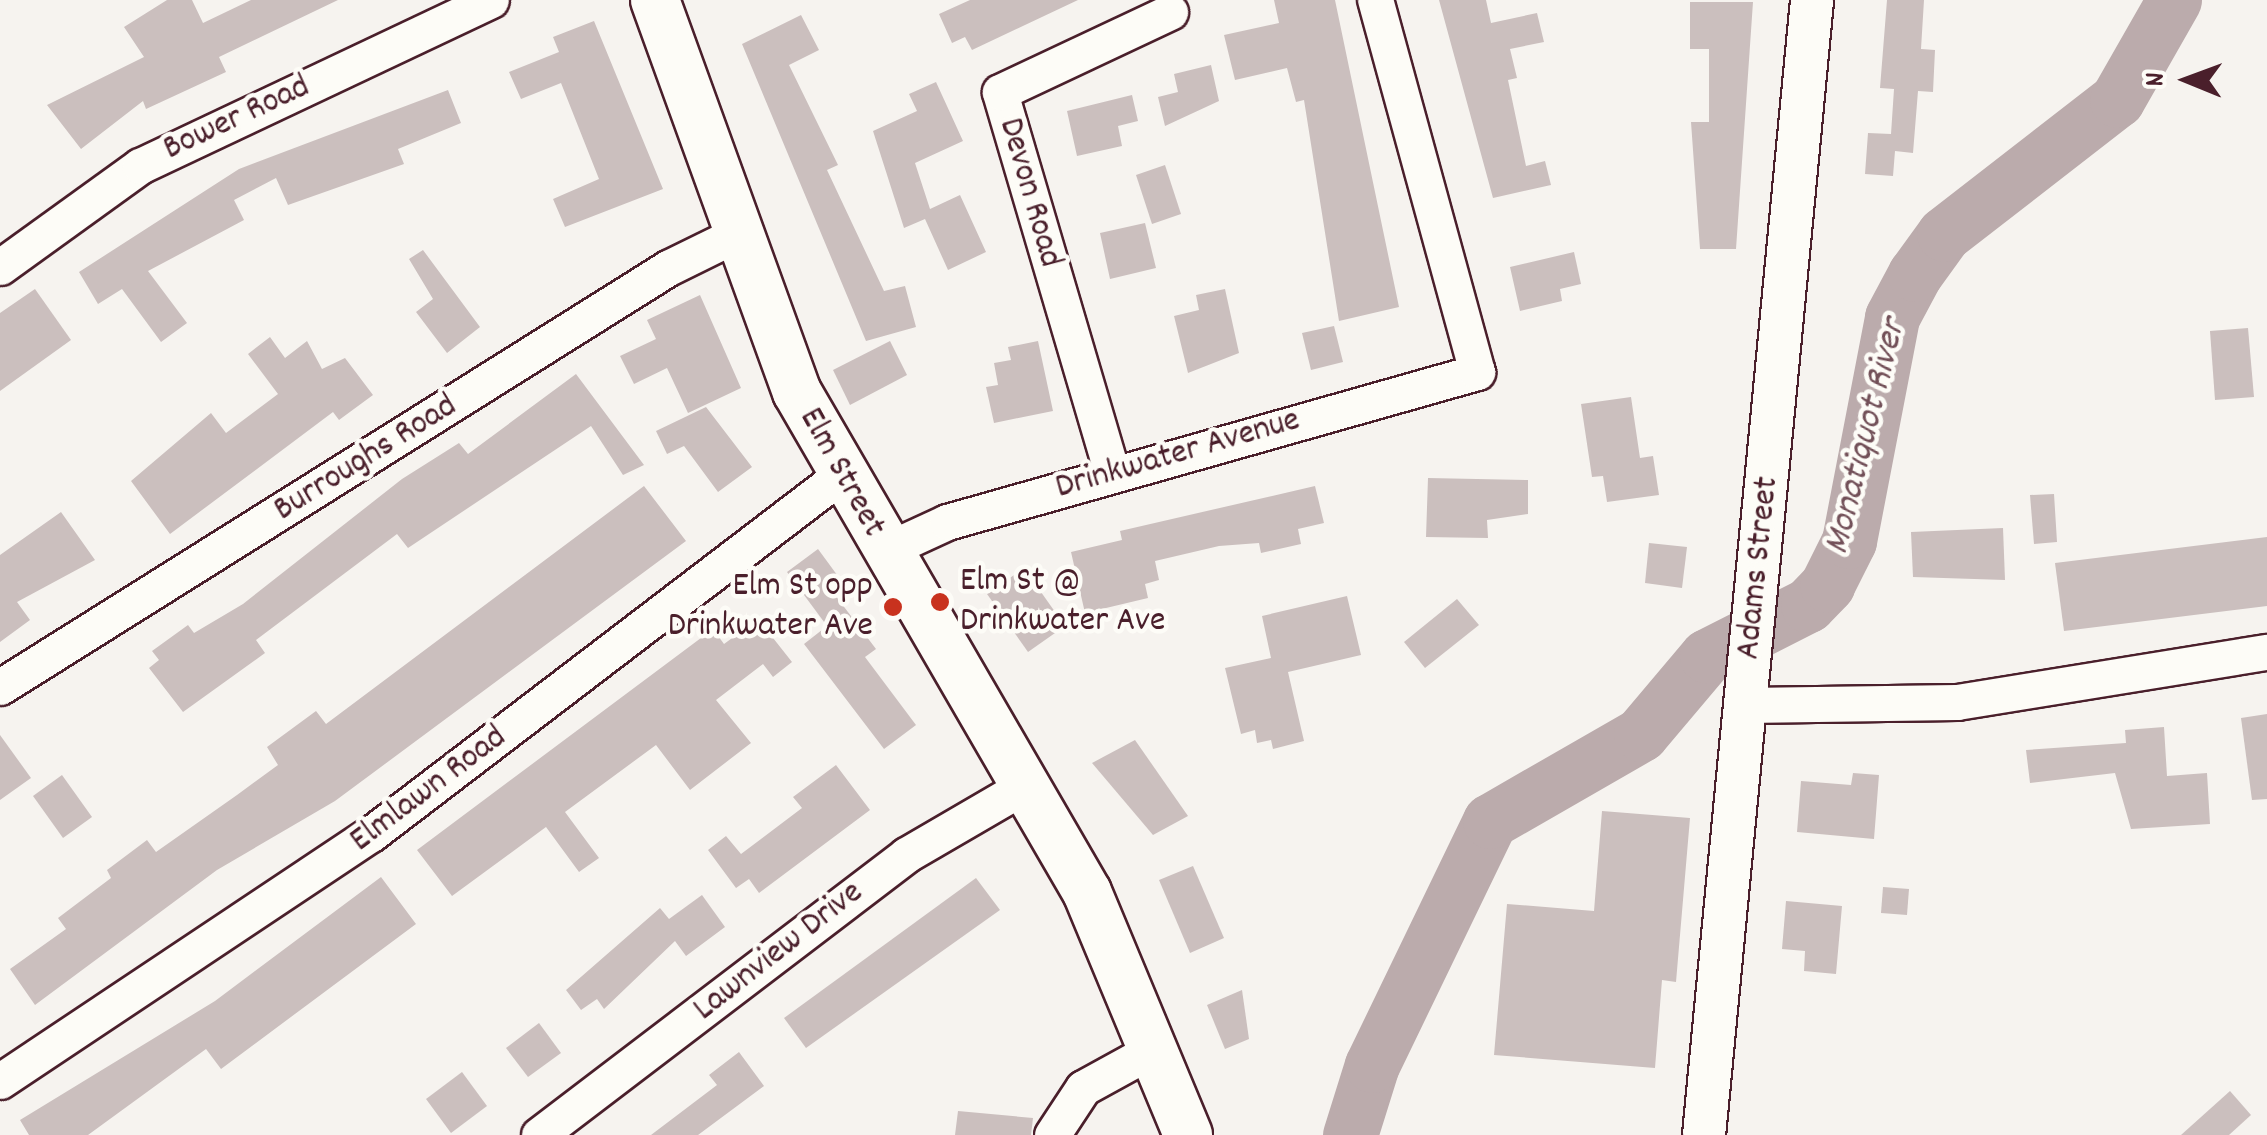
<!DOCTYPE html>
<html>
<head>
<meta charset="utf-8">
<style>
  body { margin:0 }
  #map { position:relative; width:2267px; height:1135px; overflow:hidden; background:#f6f3ef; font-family:Dekko,sans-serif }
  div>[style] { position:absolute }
  .river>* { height:55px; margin:-27.5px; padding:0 27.5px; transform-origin:27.5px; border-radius:27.5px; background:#bbabac }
  .building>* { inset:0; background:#cbbfbe }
  .roads { filter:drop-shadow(2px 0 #4a1f2b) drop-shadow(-2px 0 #4a1f2b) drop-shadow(0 2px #4a1f2b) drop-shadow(0 -2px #4a1f2b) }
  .minor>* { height:35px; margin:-17.5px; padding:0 17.5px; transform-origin:17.5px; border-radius:17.5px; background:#fdfcf7 }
  .tertiary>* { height:42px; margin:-21px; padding:0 21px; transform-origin:21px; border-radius:21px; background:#fdfcf7 }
  .secondary>* { height:48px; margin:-24px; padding:0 24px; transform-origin:24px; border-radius:24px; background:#fdfcf7 }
  .dots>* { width:28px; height:28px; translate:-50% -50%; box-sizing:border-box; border:5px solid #fdfcf7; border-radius:50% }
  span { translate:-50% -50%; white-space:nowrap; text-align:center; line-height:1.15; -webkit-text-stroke:9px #fdfcf7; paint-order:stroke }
  .street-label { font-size:35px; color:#4a1f2b }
  .poi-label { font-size:35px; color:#4a1f2b }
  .left { translate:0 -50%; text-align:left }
  .right { translate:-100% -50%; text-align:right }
  .water-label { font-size:38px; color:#725058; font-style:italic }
  .north { position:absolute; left:2137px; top:30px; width:100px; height:100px; -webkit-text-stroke:8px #fdfcf7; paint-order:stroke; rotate:271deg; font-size:28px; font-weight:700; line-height:40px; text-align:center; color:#4a1f2b }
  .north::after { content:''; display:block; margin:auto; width:35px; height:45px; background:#4a1f2b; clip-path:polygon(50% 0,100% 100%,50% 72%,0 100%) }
</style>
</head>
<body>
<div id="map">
  <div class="river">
    <div style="left:1350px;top:1135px;width:73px;rotate:-72.6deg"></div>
    <div style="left:1372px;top:1065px;width:271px;rotate:-64.2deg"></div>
    <div style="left:1490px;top:821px;width:174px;rotate:-29.9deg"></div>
    <div style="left:1641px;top:734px;width:102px;rotate:-49.8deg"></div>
    <div style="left:1707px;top:656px;width:113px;rotate:-26.8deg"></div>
    <div style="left:1808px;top:605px;width:28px;rotate:-46deg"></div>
    <div style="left:1827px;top:585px;width:49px;rotate:-63.4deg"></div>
    <div style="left:1849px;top:541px;width:228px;rotate:-79.1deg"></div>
    <div style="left:1892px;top:317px;width:49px;rotate:-61.9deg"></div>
    <div style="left:1915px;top:274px;width:49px;rotate:-54.1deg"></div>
    <div style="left:1944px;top:234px;width:219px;rotate:-37.8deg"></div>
    <div style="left:2117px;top:100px;width:115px;rotate:-60.3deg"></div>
  </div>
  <div class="building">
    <div style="clip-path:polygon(167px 0,192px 0,203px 23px,251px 0,338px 0,219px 57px,226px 72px,146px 109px,143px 101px,81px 149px,47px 105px,144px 57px,124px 27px)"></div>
    <div style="clip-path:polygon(970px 0,1078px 0,972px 50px,965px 37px,952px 43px,939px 14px)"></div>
    <div style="clip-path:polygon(1274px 0,1335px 0,1399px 307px,1339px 321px,1304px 100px,1296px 102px,1287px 68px,1235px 80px,1224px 35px,1279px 23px)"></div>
    <div style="clip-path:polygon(1439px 0,1486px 0,1491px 23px,1537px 13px,1544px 42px,1510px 49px,1517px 78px,1508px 80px,1526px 166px,1545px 161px,1551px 185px,1493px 198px)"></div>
    <div style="clip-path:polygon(1887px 0,1924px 0,1921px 49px,1935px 50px,1933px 92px,1918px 91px,1913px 153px,1895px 151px,1893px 176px,1865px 174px,1868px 133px,1891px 134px,1894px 89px,1880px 88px)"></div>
    <div style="clip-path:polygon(1690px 2px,1753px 2px,1736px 249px,1700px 249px,1691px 122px,1709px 122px,1709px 49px,1690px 49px)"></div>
    <div style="clip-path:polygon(801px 15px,819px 50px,789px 65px,838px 165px,827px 170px,884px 291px,905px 286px,916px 327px,866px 341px,742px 44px)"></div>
    <div style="clip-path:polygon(594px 21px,663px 189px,565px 227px,553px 199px,599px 179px,561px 83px,521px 99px,509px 72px,559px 52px,553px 37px)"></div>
    <div style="clip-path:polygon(1211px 65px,1219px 101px,1165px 126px,1158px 97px,1178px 92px,1174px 74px)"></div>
    <div style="clip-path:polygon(936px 82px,963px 141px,915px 163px,930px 209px,960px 195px,986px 252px,948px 270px,925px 219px,904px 228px,873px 131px,917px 111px,909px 94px)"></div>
    <div style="clip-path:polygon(448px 90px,461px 123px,398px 149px,404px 164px,288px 205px,276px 178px,234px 200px,244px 220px,148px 271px,187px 323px,161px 342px,122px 289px,98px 304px,79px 272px,239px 169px)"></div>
    <div style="clip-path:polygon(1132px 95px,1138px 121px,1118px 126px,1122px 146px,1077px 156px,1067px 111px)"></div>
    <div style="clip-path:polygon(1165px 165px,1181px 214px,1152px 224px,1136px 175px)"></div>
    <div style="clip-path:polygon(1145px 223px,1156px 268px,1110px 279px,1100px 233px)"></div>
    <div style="clip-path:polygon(423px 250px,480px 327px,447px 353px,416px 312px,433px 299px,409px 259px)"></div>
    <div style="clip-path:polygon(1574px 252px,1581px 284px,1560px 289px,1562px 301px,1520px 311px,1510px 267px)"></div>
    <div style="clip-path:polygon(35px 289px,71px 340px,0 391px,0 313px)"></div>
    <div style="clip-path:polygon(1225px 289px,1239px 353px,1188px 373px,1174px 316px,1199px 310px,1196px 295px)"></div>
    <div style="clip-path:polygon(700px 295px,741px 388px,688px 413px,667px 368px,634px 384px,620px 356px,656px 339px,647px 320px)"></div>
    <div style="clip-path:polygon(1334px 326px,1343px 362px,1311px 370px,1302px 333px)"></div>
    <div style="clip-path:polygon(2248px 328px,2254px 397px,2215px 400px,2210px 331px)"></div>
    <div style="clip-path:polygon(270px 337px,285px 358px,307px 341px,322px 369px,345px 358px,373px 395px,339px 420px,333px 412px,170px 534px,131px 481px,211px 413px,226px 433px,278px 394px,248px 354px)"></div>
    <div style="clip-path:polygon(890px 341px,907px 375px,850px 405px,833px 370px)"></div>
    <div style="clip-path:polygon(1038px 341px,1053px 411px,994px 423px,986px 387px,998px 385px,994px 363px,1011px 360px,1008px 347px)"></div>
    <div style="clip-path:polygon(576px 374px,644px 465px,623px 475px,591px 426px,408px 548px,397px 534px,256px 640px,265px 653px,183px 712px,149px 668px,159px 660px,152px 651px,188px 625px,194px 633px,243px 604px,402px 479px,459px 443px,468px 454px)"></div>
    <div style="clip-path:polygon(1631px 397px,1640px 458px,1653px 456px,1659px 495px,1607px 502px,1603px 476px,1592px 477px,1581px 404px)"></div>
    <div style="clip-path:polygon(706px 407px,752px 467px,718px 492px,684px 446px,667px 454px,656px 431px)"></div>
    <div style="clip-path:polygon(1428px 478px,1528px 480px,1528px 514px,1487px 520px,1488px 538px,1426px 537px)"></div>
    <div style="clip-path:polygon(644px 486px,686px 541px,335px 801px,217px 870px,35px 1005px,10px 969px,66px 929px,58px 918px,111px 878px,107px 870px,147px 840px,156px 852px,237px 795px,278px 765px,267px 747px,316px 711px,326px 724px)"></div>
    <div style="clip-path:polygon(1315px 486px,1324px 523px,1298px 529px,1301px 544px,1261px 553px,1259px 543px,1219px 546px,1155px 561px,1159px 580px,1145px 584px,1148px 598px,1085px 613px,1071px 552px,1122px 540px,1120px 531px)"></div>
    <div style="clip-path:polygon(2054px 494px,2057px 542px,2034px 544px,2030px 495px)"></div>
    <div style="clip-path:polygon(61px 512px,95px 560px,17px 602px,30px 620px,0 642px,0 555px)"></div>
    <div style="clip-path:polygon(2003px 528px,2005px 580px,1913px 577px,1911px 532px)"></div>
    <div style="clip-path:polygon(2267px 537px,2267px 606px,2064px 631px,2055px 563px)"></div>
    <div style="clip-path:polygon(1649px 543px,1687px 547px,1682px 588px,1645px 583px)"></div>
    <div style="clip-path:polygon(818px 549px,843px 583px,832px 591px,876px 649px,865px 657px,916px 725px,884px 749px,804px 644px,827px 626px,787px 572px)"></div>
    <div style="clip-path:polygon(1024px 568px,1065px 626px,1028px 652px,987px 594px)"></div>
    <div style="clip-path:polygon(1347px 596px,1361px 655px,1288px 672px,1304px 741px,1273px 749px,1271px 740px,1257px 743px,1255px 730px,1241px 734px,1225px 668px,1271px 658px,1262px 616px)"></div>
    <div style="clip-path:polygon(1457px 599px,1479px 625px,1425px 668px,1404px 642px)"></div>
    <div style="clip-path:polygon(758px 619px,792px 662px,773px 677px,763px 664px,716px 700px,751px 743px,690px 790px,656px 745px,565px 812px,599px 858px,579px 872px,546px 827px,452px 896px,417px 850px,713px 629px,724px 644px)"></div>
    <div style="clip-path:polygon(2267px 714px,2267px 799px,2252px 800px,2241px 718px)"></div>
    <div style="clip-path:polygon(2164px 727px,2167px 776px,2207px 773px,2210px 824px,2131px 829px,2115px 773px,2030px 783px,2026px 750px,2126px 743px,2125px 730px)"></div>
    <div style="clip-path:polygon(0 735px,31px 778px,0 800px)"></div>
    <div style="clip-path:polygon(1135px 740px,1188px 816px,1153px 835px,1092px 763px)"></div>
    <div style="clip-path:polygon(836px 765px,870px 810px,759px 893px,749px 879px,736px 888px,708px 850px,726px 836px,741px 854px,802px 808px,793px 797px)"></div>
    <div style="clip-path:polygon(1853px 773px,1879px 775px,1874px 839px,1797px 832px,1801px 781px,1851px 785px)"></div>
    <div style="clip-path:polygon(62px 775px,92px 817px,63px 838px,33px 796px)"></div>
    <div style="clip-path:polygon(1602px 811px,1690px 818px,1676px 982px,1662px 980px,1655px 1068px,1494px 1055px,1507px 904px,1594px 911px)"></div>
    <div style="clip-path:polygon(1193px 866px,1224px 938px,1190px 953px,1159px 880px)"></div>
    <div style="clip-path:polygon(381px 877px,416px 924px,221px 1069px,206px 1049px,88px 1135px,29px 1135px,20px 1120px,215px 1001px)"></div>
    <div style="clip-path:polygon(976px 878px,1000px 910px,806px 1048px,784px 1018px)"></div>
    <div style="clip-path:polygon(1883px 887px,1909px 889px,1907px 915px,1881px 913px)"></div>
    <div style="clip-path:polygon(702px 895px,725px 927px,686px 956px,675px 941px,604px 1009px,597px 999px,581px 1010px,566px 990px,660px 908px,669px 919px)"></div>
    <div style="clip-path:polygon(1786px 901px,1842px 906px,1836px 974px,1804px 971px,1805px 951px,1782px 949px)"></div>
    <div style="clip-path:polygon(1242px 990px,1249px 1039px,1225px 1049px,1207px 1005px)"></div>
    <div style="clip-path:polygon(539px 1023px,561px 1053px,528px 1077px,506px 1048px)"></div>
    <div style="clip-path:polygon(739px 1052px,764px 1086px,698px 1135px,651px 1135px,717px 1085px,709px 1075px)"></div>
    <div style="clip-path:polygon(462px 1072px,487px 1106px,451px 1133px,426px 1099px)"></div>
    <div style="clip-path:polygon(2230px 1091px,2251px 1115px,2229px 1135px,2181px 1135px)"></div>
    <div style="clip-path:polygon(958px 1111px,1033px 1118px,1031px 1135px,955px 1135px)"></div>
  </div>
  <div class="roads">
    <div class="minor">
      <div style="left:0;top:267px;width:173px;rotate:-35.8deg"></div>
      <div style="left:140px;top:166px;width:388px;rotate:-25.3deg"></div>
      <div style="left:1112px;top:473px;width:397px;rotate:-106.4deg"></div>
      <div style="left:1000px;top:92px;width:188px;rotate:-25.2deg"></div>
      <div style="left:884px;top:551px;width:69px;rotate:-24.7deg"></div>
      <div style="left:947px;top:522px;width:551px;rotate:-15.8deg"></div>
      <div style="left:1477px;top:372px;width:386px;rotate:-105.3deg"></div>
      <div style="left:0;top:687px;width:789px;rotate:-32.1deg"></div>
      <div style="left:668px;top:268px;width:75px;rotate:-26.2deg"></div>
      <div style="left:1746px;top:705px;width:211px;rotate:-0.8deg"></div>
      <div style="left:1957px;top:702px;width:314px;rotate:-9.2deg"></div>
      <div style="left:0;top:1081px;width:446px;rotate:-33.7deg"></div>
      <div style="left:371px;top:834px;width:590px;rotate:-37.36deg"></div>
      <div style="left:539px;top:1135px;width:462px;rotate:-37.3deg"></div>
      <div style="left:906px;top:855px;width:141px;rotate:-30.2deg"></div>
      <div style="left:1052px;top:1135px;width:56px;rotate:-56.6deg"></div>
      <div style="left:1083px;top:1088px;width:81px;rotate:-28.8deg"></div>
    </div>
    <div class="tertiary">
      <div style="left:1704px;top:1135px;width:1140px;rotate:-84.56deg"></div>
    </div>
    <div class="secondary">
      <div style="left:655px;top:0;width:417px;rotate:70.1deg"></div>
      <div style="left:797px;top:392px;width:578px;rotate:59.89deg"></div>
      <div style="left:1087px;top:892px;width:263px;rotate:67.4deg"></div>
    </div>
  </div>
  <div class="dots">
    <div style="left:940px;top:602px;background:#c8321e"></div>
    <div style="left:893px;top:607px;background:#c8321e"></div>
  </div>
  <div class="street-label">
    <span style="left:237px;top:119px;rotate:-25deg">Bower Road</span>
    <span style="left:1029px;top:193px;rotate:74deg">Devon Road</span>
    <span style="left:1178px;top:455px;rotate:-16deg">Drinkwater Avenue</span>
    <span style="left:366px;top:459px;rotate:-32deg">Burroughs Road</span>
    <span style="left:841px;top:473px;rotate:61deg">Elm Street</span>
    <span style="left:1759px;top:568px;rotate:-84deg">Adams Street</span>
    <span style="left:429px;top:790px;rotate:-37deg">Elmlawn Road</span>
    <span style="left:779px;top:952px;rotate:-38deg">Lawnview Drive</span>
  </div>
  <div class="poi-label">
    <span class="left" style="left:960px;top:602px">Elm St @<br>Drinkwater Ave</span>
    <span class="right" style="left:873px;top:607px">Elm St opp<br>Drinkwater Ave</span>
  </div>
  <div class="water-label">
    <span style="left:1867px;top:437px;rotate:-76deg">Monatiquot River</span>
  </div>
  <div class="north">N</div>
</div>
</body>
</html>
